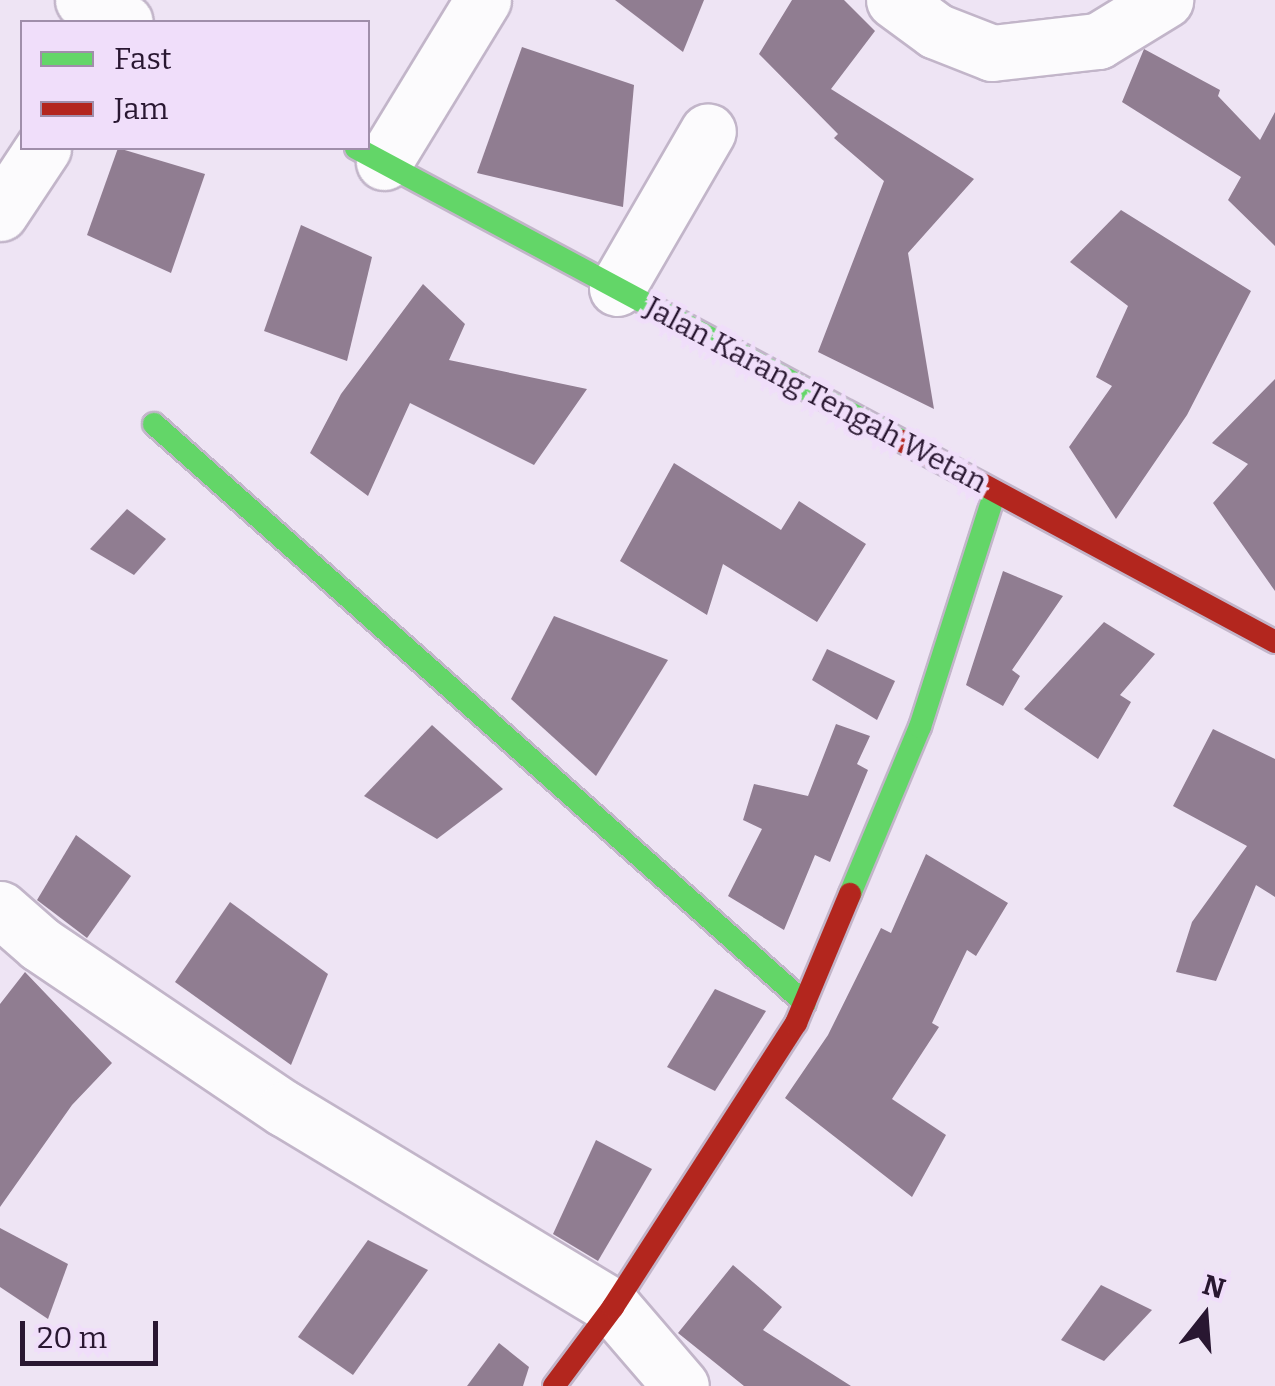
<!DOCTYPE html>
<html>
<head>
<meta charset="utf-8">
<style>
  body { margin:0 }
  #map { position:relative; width:1275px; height:1386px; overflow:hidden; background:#eee4f4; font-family:Bitter,serif }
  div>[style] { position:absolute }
  .building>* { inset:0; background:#907d91 }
  .roads { filter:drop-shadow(2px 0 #c2b5c9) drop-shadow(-2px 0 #c2b5c9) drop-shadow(0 2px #c2b5c9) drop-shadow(0 -2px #c2b5c9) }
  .street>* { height:55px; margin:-27.5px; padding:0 27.5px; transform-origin:27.5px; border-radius:27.5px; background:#fcfbfd }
  .fast>* { height:22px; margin:-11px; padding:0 11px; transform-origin:11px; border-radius:11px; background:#63d668 }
  .jam>* { height:22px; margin:-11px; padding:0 11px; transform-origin:11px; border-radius:11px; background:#b3261e }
  span { translate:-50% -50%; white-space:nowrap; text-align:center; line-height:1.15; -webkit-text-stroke:10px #f0defa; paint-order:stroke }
  .street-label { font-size:30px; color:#291731 }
  .legend { position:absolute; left:20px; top:20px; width:350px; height:130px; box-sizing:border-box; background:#f0defa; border:2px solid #a08eaa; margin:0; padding:12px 18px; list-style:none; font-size:30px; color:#291731 }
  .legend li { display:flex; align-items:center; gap:20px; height:50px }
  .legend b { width:50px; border:2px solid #a08eaa }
  .north { position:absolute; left:1155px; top:1266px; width:100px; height:100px; -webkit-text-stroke:8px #f0defa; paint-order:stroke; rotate:17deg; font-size:28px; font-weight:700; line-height:40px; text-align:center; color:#291731 }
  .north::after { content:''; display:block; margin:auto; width:35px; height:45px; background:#291731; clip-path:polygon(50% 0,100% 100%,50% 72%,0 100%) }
  .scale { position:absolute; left:20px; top:1321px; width:138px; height:45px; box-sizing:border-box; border:5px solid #291731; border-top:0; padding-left:12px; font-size:30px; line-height:35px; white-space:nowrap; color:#291731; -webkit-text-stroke:8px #f0defa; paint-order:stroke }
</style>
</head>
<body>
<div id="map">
  <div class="building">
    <div style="clip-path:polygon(615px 0,704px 0,683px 52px)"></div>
    <div style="clip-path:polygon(792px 0,844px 0,875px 31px,831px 89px,974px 179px,908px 253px,934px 409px,818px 352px,884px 181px,834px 138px,838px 134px,759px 54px)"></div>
    <div style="clip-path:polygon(522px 47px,634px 85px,623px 207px,477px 173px)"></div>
    <div style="clip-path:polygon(1144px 49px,1220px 90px,1218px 96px,1260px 140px,1275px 112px,1275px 246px,1228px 200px,1241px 177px,1122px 102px)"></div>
    <div style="clip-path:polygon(118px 148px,205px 174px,171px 273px,87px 235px)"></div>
    <div style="clip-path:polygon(1121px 210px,1251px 291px,1187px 415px,1116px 519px,1069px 447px,1112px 386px,1096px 377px,1128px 306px,1070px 262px)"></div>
    <div style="clip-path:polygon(301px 225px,372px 257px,347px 361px,264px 331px)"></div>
    <div style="clip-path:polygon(423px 284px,465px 324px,449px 360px,587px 389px,534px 465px,410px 403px,368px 496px,310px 453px,341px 394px)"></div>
    <div style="clip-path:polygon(1275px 379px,1275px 591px,1213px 503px,1248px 464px,1212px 443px)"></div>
    <div style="clip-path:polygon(674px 463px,781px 530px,799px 501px,866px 544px,817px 622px,723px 564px,707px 615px,620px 561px)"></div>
    <div style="clip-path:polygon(127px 509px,166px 539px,134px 575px,90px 549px)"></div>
    <div style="clip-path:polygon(1003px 571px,1063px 596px,1012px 670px,1020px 676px,1003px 706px,966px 685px)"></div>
    <div style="clip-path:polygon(554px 616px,668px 660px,596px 776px,511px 699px)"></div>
    <div style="clip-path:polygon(1104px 622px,1155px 654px,1120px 695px,1131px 702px,1098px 759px,1024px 709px)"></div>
    <div style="clip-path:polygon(827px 649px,895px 681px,877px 720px,812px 680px)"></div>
    <div style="clip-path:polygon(836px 724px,870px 736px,857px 764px,868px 770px,830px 862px,815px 855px,784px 930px,728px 896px,762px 829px,743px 820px,754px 784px,808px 796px)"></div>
    <div style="clip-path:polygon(432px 725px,503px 789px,437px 839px,364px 796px)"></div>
    <div style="clip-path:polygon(1213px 729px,1275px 759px,1275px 897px,1256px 885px,1216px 981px,1176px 972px,1192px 922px,1247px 846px,1173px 806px)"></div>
    <div style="clip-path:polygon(76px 835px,131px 876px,87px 938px,37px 900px)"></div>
    <div style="clip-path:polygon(926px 854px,1008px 903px,976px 956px,967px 950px,932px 1023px,939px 1027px,892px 1099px,946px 1135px,912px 1197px,785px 1098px,828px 1035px,881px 928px,891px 933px)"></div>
    <div style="clip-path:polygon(230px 902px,328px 974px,291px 1065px,175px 982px)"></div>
    <div style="clip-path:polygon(25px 972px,112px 1063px,72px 1105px,0 1207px,0 1004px)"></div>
    <div style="clip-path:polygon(715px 989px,766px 1011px,715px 1091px,667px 1067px)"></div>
    <div style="clip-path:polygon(596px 1140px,652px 1169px,598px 1261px,553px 1234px)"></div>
    <div style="clip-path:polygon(0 1228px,68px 1264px,48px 1319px,0 1287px)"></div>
    <div style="clip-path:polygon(368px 1240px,428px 1270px,353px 1375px,298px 1337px)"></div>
    <div style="clip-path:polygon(733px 1265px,782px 1307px,763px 1330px,851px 1386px,744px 1386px,678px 1333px)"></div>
    <div style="clip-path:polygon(1101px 1285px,1152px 1310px,1104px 1361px,1061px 1340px)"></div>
    <div style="clip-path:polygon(499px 1343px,529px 1367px,523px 1386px,467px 1386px)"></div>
  </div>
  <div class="roads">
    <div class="street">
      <div style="left:83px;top:0;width:47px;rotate:27.6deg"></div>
      <div style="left:894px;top:0;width:52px;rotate:36.4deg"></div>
      <div style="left:936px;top:31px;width:60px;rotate:21.4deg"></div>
      <div style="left:992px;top:53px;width:107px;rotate:-6.5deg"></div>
      <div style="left:1098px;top:41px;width:79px;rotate:-31.5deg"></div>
      <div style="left:384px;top:162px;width:190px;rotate:-58.6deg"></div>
      <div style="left:0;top:213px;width:78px;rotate:-56.5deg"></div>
      <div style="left:617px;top:288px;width:181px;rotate:-59.9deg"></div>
      <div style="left:0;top:909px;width:53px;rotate:41.2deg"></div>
      <div style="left:40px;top:944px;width:295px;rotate:34deg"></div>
      <div style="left:285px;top:1109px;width:383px;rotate:31.1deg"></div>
      <div style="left:613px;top:1307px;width:104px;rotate:49.3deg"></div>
    </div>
    <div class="fast">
      <div style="left:356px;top:148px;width:620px;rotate:28.22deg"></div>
      <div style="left:154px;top:424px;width:871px;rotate:41.65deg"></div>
      <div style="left:850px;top:894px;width:181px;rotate:-67.3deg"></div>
      <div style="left:920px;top:727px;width:247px;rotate:-72.3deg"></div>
    </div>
    <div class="jam">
      <div style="left:902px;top:441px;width:424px;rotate:28.3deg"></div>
      <div style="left:554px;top:1386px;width:99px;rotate:-53.2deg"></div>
      <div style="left:613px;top:1307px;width:338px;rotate:-57.2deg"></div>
      <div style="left:796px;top:1023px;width:140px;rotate:-67.3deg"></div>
    </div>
  </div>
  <div class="street-label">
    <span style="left:816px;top:395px;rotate:28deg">Jalan Karang Tengah Wetan</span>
  </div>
  <ul class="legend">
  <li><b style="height:12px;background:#63d668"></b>Fast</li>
  <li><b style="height:12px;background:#b3261e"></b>Jam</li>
  </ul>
  <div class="north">N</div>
  <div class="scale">20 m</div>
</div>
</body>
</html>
